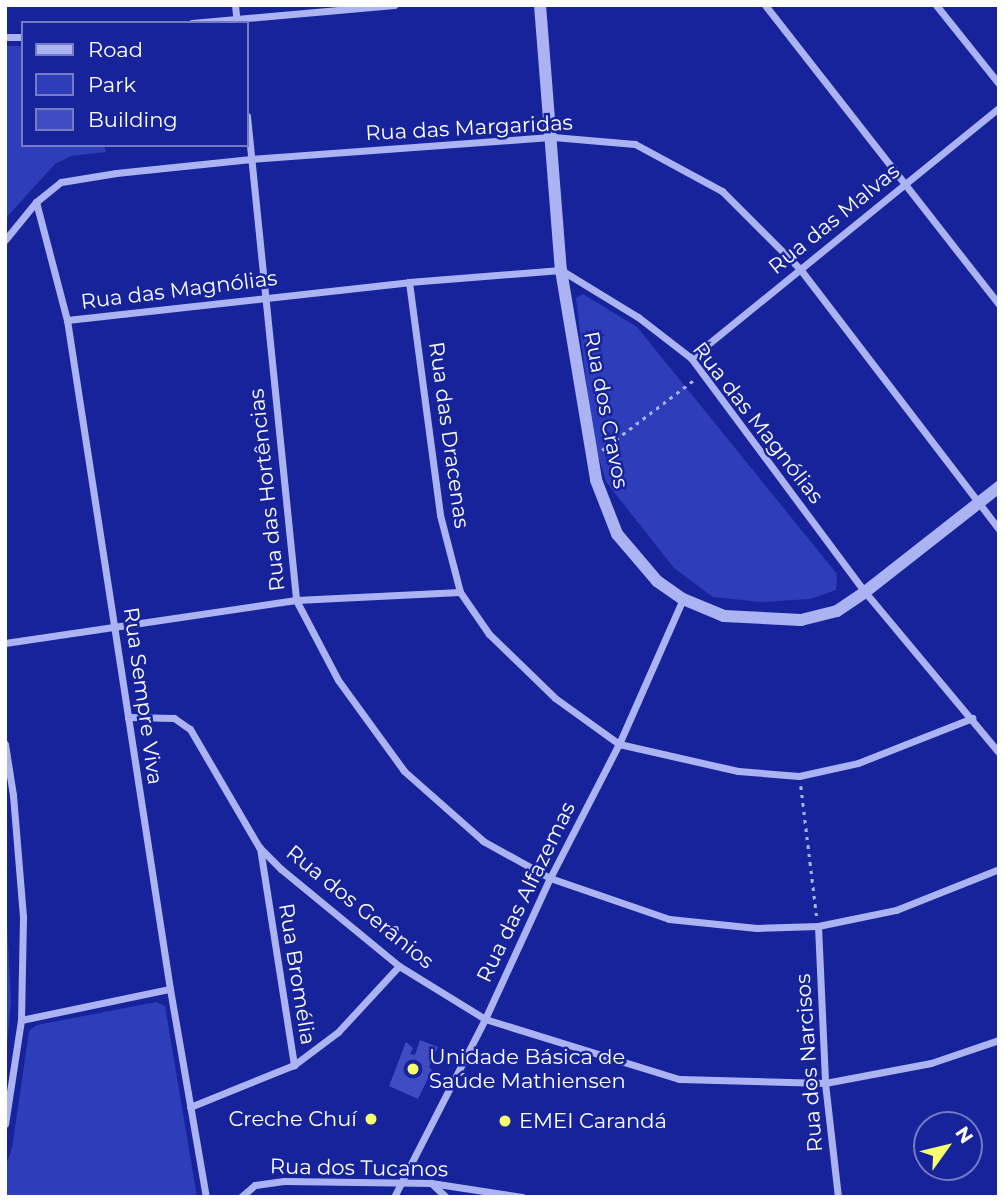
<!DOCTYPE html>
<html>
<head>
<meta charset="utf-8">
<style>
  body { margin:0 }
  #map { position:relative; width:1004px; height:1202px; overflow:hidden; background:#17239a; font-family:Montserrat,sans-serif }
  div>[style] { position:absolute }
  .green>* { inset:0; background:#2e3db9 }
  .building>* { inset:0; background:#404cc1 }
  .path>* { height:2.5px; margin-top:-1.25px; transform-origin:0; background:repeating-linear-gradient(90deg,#acb3f2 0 3.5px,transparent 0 8.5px) }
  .minor>* { height:7px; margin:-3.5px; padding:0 3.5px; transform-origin:3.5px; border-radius:3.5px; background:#acb3f2 }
  .tertiary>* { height:12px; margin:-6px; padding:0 6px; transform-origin:6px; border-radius:6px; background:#acb3f2 }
  .dots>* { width:19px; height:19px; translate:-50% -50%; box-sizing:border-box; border:4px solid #17239a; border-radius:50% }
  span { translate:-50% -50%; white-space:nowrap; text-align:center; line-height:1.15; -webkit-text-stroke:5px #17239a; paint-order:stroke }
  .street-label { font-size:21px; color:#fff }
  .poi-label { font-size:21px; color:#fff }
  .left { translate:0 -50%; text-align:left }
  .right { translate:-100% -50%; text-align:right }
  .frame { position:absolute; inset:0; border:7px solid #fff; pointer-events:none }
  .legend { position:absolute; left:21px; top:21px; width:228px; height:126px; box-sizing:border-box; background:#17239a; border:2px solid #747bc2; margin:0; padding:9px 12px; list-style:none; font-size:21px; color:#fff }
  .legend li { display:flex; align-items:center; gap:14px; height:35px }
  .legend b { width:35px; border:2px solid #747bc2 }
  .north { position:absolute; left:913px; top:1111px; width:70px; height:70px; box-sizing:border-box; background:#17239a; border:2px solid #747bc2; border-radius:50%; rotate:56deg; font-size:19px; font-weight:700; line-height:28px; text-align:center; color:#fff }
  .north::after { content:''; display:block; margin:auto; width:24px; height:32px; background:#f6ff6d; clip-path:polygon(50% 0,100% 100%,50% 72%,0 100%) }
</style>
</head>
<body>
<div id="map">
  <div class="green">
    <div style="clip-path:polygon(5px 46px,23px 46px,23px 145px,104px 145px,106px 152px,71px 156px,55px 164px,5px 219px)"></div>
    <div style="clip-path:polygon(583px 294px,637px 327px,837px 574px,836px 590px,810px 599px,761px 602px,713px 597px,674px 568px,606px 482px,593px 438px,576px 298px)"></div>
    <div style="clip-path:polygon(5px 884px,11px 1002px,5px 1065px)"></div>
    <div style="clip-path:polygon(156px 1002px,165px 1006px,197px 1197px,5px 1197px,5px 1168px,12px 1148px,29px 1031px,37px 1025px)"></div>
  </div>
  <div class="building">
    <div style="clip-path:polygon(420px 1040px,438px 1047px,429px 1067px,432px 1070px,418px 1099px,389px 1086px,406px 1042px,413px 1048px,410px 1054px,415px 1055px)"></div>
  </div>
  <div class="path">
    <div style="left:602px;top:450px;width:116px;rotate:-37.3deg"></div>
    <div style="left:801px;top:786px;width:133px;rotate:83.1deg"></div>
  </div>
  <div class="minor">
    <div style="left:235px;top:5px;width:18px;rotate:84deg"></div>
    <div style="left:765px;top:5px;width:380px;rotate:52deg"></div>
    <div style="left:936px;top:5px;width:101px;rotate:51.4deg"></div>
    <div style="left:192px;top:23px;width:203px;rotate:-5.1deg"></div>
    <div style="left:5px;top:37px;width:18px"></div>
    <div style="left:247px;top:116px;width:486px;rotate:84.2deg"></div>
    <div style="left:296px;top:600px;width:90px;rotate:62.3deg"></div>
    <div style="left:338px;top:680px;width:112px;rotate:54deg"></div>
    <div style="left:404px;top:771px;width:106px;rotate:41.5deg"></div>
    <div style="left:483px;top:841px;width:77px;rotate:28.9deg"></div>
    <div style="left:550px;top:878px;width:126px;rotate:19deg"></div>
    <div style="left:669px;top:919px;width:88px;rotate:5.8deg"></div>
    <div style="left:757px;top:928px;width:61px;rotate:-1.9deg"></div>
    <div style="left:818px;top:926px;width:80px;rotate:-11.6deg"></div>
    <div style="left:896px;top:910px;width:111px;rotate:-21.7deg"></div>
    <div style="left:36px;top:202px;width:122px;rotate:75.3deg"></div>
    <div style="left:67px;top:320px;width:677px;rotate:81.25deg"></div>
    <div style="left:170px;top:989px;width:211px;rotate:80.2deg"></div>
    <div style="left:5px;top:240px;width:49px;rotate:-50.8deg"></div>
    <div style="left:36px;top:202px;width:32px;rotate:-39deg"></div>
    <div style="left:61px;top:182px;width:56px;rotate:-9.3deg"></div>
    <div style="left:116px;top:173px;width:136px;rotate:-5.9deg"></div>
    <div style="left:251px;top:159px;width:303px;rotate:-4.2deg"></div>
    <div style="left:553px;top:137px;width:82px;rotate:4.9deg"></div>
    <div style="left:635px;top:144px;width:99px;rotate:28.4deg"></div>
    <div style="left:722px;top:191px;width:110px;rotate:45deg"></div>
    <div style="left:800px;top:269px;width:327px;rotate:52.6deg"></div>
    <div style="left:409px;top:282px;width:235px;rotate:82.4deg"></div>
    <div style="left:440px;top:515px;width:80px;rotate:75.4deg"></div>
    <div style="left:460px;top:592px;width:51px;rotate:55.4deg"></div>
    <div style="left:489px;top:634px;width:92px;rotate:44.1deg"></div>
    <div style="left:555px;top:698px;width:79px;rotate:35.7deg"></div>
    <div style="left:619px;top:744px;width:122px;rotate:12.8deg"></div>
    <div style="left:738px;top:771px;width:61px;rotate:4.7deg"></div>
    <div style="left:799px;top:776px;width:60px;rotate:-12.4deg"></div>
    <div style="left:858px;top:763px;width:123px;rotate:-21.5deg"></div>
    <div style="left:67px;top:320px;width:344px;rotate:-6.3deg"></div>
    <div style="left:409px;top:282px;width:152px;rotate:-4.5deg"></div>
    <div style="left:561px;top:270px;width:90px;rotate:31.4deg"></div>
    <div style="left:638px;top:317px;width:67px;rotate:37.7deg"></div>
    <div style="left:691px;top:358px;width:292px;rotate:53.4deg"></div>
    <div style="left:865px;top:592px;width:209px;rotate:50.2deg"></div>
    <div style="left:691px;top:358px;width:397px;rotate:-39.1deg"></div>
    <div style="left:5px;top:643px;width:294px;rotate:-8.4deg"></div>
    <div style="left:296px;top:600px;width:164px;rotate:-2.8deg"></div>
    <div style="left:128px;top:717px;width:46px;rotate:1.2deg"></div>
    <div style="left:174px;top:718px;width:19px;rotate:35deg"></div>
    <div style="left:190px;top:729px;width:137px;rotate:59.7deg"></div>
    <div style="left:259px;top:847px;width:31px;rotate:45deg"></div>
    <div style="left:281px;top:869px;width:153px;rotate:39.4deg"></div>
    <div style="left:399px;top:966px;width:101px;rotate:31.6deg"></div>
    <div style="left:485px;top:1019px;width:203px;rotate:17.2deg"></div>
    <div style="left:679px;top:1079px;width:146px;rotate:1.6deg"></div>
    <div style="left:825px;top:1083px;width:108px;rotate:-10.7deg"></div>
    <div style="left:931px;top:1063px;width:72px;rotate:-18.7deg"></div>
    <div style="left:5px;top:744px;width:52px;rotate:81.1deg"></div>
    <div style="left:13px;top:795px;width:122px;rotate:85.3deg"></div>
    <div style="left:23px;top:917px;width:103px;rotate:91.1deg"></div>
    <div style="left:21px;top:1020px;width:105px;rotate:98.7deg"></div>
    <div style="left:260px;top:848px;width:220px;rotate:81.1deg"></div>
    <div style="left:818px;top:926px;width:157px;rotate:87.4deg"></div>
    <div style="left:825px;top:1083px;width:115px;rotate:83.5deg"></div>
    <div style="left:21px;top:1020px;width:152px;rotate:-11.8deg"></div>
    <div style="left:190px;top:1107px;width:112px;rotate:-22deg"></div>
    <div style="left:294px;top:1065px;width:55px;rotate:-36.9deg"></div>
    <div style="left:338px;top:1032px;width:90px;rotate:-47.3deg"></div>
    <div style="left:431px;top:1183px;width:21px;rotate:43deg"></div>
    <div style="left:241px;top:1197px;width:18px;rotate:-41deg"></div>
    <div style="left:255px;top:1185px;width:29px;rotate:-8deg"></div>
    <div style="left:284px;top:1181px;width:147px;rotate:0.8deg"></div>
    <div style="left:431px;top:1183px;width:92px;rotate:8.7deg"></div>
    <div style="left:394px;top:1197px;width:200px;rotate:-62.9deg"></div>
    <div style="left:485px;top:1019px;width:155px;rotate:-65.3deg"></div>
    <div style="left:550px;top:878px;width:151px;rotate:-62.8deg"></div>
    <div style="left:619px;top:744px;width:158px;rotate:-66.2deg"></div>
  </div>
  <div class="tertiary">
    <div style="left:540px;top:5px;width:266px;rotate:85.5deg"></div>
    <div style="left:561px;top:270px;width:213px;rotate:80.5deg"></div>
    <div style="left:596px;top:480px;width:58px;rotate:68.7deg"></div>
    <div style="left:617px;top:534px;width:62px;rotate:49.6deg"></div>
    <div style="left:657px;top:581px;width:32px;rotate:35deg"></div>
    <div style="left:683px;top:599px;width:44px;rotate:22.5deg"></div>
    <div style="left:724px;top:616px;width:77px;rotate:3deg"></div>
    <div style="left:801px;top:620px;width:37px;rotate:-14deg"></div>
    <div style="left:837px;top:611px;width:34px;rotate:-34deg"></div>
    <div style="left:865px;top:592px;width:170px;rotate:-38.1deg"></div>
  </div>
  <div class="dots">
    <div style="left:413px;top:1069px;background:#f6ff6d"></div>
    <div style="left:371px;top:1119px;background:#f6ff6d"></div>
    <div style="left:505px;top:1121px;background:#f6ff6d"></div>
  </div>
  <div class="street-label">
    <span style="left:469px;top:128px;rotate:-3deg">Rua das Margaridas</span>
    <span style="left:834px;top:219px;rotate:-39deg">Rua das Malvas</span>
    <span style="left:179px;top:290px;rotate:-7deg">Rua das Magnólias</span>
    <span style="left:606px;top:410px;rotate:79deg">Rua dos Cravos</span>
    <span style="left:758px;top:423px;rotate:52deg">Rua das Magnólias</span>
    <span style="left:449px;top:435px;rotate:82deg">Rua das Dracenas</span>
    <span style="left:267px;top:490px;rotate:-96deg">Rua das Hortências</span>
    <span style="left:143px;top:696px;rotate:82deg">Rua Sempre Viva</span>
    <span style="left:526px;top:892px;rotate:-64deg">Rua das Alfazemas</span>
    <span style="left:360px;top:907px;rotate:39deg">Rua dos Gerânios</span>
    <span style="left:297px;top:974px;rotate:81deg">Rua Bromélia</span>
    <span style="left:809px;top:1063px;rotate:-94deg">Rua dos Narcisos</span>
    <span style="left:359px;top:1168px;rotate:1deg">Rua dos Tucanos</span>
  </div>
  <div class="poi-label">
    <span class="left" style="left:429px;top:1069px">Unidade Básica de<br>Saúde Mathiensen</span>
    <span class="right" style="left:357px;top:1119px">Creche Chuí</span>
    <span class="left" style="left:519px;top:1121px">EMEI Carandá</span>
  </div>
  <div class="frame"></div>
  <ul class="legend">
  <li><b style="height:9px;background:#acb3f2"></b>Road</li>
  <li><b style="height:19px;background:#2e3db9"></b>Park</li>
  <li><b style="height:19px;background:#404cc1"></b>Building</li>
  </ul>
  <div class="north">N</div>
</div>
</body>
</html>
